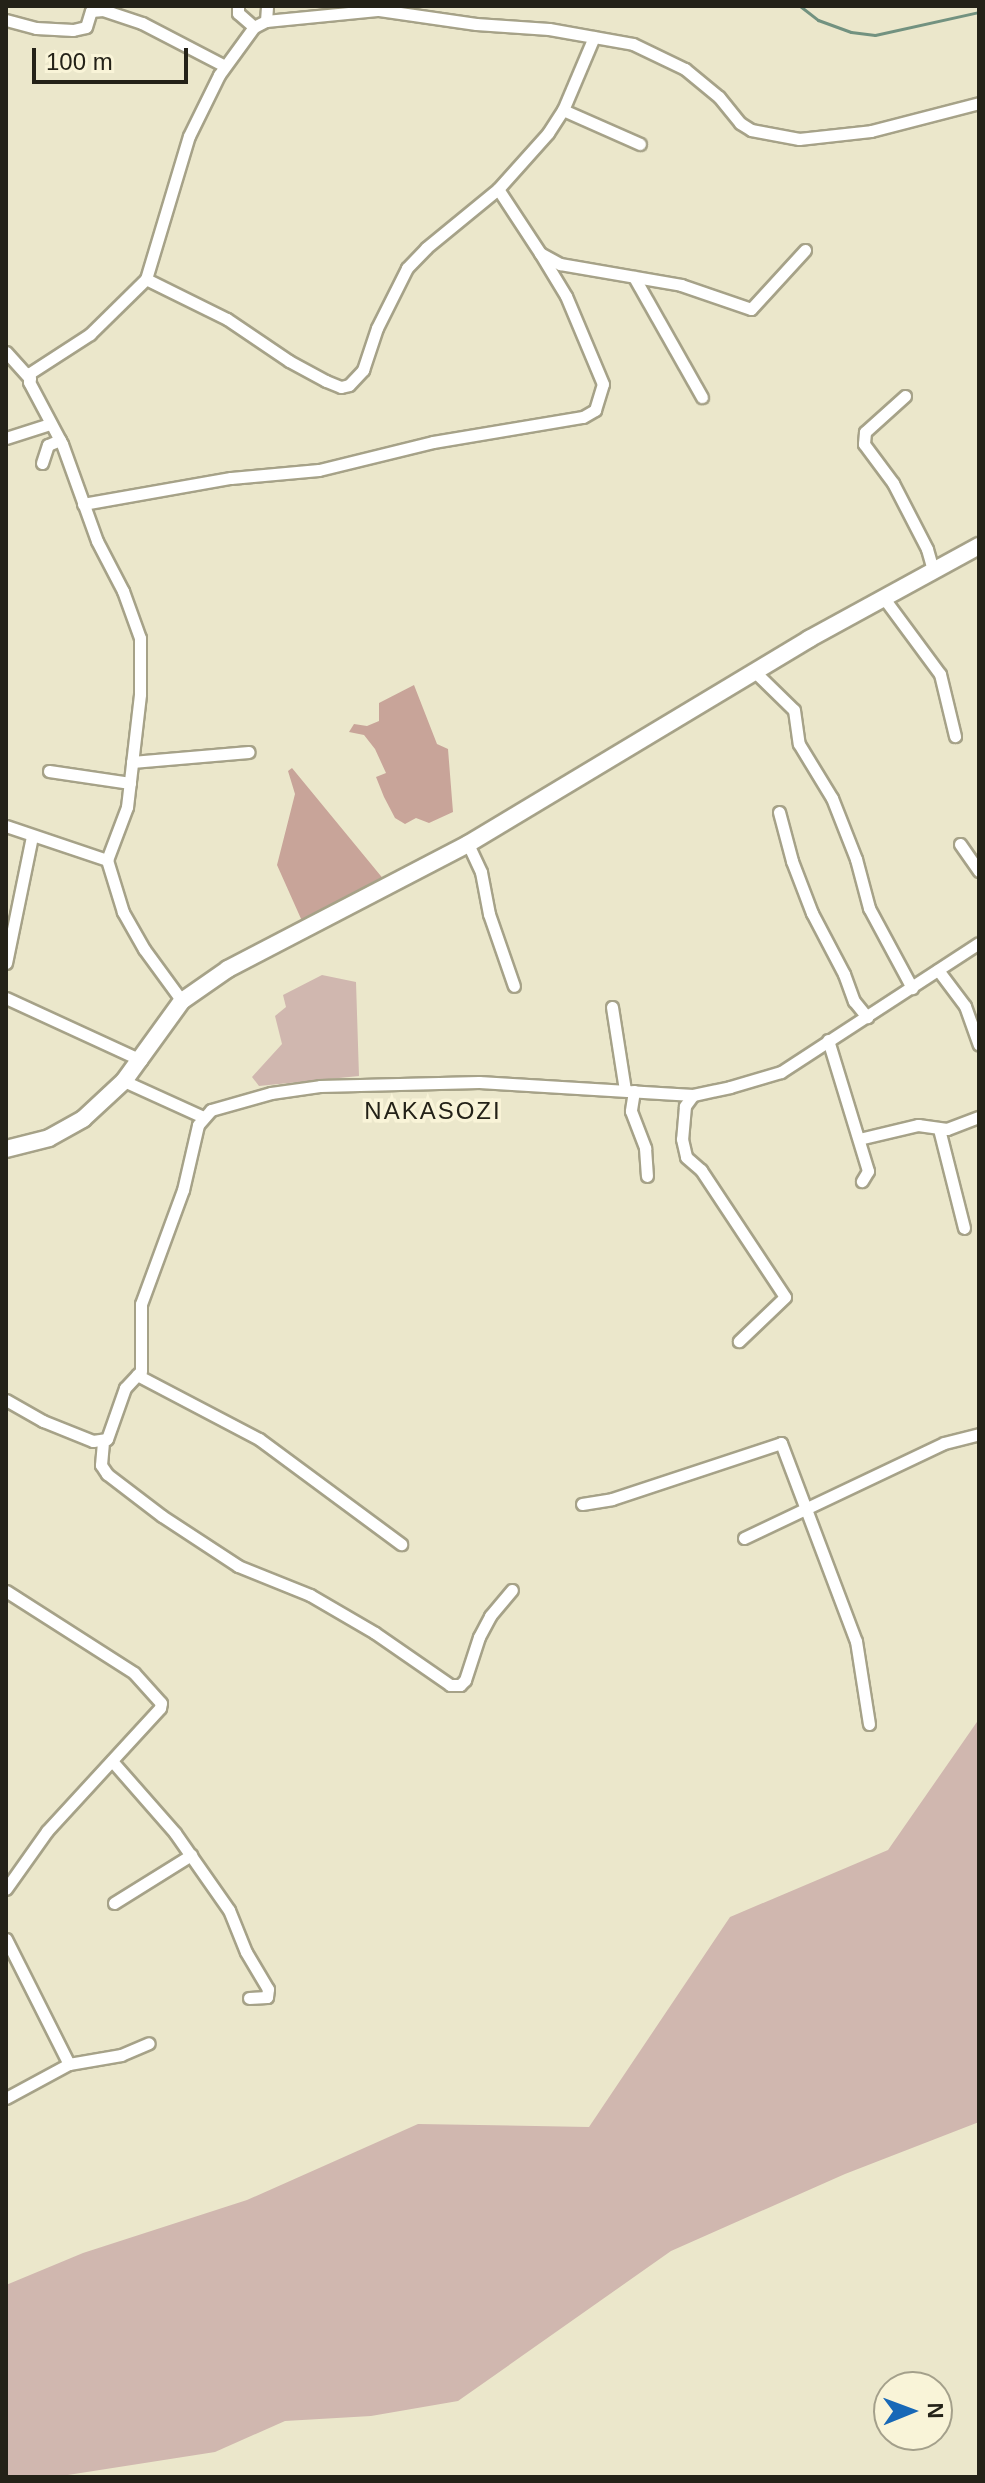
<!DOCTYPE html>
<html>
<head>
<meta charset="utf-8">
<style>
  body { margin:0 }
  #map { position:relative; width:985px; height:2483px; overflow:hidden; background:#ebe7cb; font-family:Arial,sans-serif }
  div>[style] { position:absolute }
  .green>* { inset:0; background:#d0b7af }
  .forest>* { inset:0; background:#c8a499 }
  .stream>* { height:3px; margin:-1.5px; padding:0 1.5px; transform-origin:1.5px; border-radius:1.5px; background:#729280 }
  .roads { filter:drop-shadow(2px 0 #a6a288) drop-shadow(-2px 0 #a6a288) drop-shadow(0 2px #a6a288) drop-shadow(0 -2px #a6a288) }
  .street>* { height:11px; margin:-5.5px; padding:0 5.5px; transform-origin:5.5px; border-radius:5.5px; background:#fff }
  .secondary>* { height:16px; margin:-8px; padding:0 8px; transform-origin:8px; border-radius:8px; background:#fff }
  span { translate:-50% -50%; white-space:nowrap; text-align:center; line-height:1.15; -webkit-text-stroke:7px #f9f4d8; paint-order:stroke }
  .quarter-label { font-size:24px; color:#242218; letter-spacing:2px }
  .frame { position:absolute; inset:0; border:8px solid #242218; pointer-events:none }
  .north { position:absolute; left:873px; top:2371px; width:80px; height:80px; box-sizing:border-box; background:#f9f4d8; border:2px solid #a4a08b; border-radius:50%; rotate:89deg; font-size:22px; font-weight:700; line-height:32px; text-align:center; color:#242218 }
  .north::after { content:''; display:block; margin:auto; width:28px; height:36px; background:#1868b7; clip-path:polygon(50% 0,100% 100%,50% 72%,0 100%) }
  .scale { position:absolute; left:32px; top:48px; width:156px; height:36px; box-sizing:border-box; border:4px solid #242218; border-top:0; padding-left:10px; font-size:24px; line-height:28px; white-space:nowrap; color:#242218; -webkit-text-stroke:6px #f9f4d8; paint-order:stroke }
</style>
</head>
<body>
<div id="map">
  <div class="green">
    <div style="clip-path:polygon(322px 975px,356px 982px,359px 1076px,259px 1086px,252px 1077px,282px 1044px,275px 1016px,286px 1007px,283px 995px)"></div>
    <div style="clip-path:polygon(979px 1719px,979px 2122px,845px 2174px,671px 2251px,458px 2401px,371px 2416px,285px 2421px,215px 2452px,55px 2477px,6px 2477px,6px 2285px,83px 2253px,247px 2200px,418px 2124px,589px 2127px,730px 1917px,888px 1850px)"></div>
  </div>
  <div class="forest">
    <div style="clip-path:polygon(414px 685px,437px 744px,448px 749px,453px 812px,429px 823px,416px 818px,405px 824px,395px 818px,384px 797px,376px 777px,386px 773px,375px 749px,364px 735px,349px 732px,354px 724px,367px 726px,379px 721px,379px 703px)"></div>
    <div style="clip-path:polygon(292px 768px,385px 881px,302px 921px,277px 865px,295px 794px,288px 771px)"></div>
  </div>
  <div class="stream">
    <div style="left:800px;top:6px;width:23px;rotate:38deg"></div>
    <div style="left:818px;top:20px;width:35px;rotate:20deg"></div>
    <div style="left:851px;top:32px;width:24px;rotate:7deg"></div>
    <div style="left:875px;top:35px;width:107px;rotate:-12.5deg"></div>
  </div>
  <div class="roads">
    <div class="street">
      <div style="left:238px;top:6px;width:7px;rotate:90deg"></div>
      <div style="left:238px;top:13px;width:21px;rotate:41deg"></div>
      <div style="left:6px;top:20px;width:31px;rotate:15deg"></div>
      <div style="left:36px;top:28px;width:37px;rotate:3deg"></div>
      <div style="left:73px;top:30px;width:13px;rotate:-13deg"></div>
      <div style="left:86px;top:27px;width:17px;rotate:-73deg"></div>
      <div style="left:91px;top:11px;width:12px;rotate:-5deg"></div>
      <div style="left:103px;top:10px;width:41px;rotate:18.4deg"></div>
      <div style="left:142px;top:23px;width:93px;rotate:27.4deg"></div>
      <div style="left:266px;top:21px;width:15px;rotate:-86deg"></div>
      <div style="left:563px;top:110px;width:84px;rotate:23.8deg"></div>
      <div style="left:498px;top:189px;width:77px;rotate:56.7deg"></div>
      <div style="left:540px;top:253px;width:23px;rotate:29deg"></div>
      <div style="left:560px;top:264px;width:123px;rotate:9.8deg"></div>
      <div style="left:681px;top:285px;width:74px;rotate:18.9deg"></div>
      <div style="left:751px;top:309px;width:80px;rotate:-47.5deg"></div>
      <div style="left:634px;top:277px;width:138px;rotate:60.5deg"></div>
      <div style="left:146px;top:279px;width:90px;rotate:26.3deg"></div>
      <div style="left:227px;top:319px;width:75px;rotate:34.1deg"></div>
      <div style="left:289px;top:361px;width:42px;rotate:28.4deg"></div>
      <div style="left:326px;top:381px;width:16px;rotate:22deg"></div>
      <div style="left:341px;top:387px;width:8px;rotate:-14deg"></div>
      <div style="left:349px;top:385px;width:21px;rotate:-47deg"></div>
      <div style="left:363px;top:370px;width:44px;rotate:-71.6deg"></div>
      <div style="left:377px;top:328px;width:67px;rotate:-63.4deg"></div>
      <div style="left:407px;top:268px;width:28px;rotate:-46deg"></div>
      <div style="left:426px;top:248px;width:93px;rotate:-39.3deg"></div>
      <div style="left:498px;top:189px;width:75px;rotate:-48.2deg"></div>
      <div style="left:548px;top:133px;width:27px;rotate:-57deg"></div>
      <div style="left:563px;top:110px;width:79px;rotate:-67deg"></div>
      <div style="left:6px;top:352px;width:36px;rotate:48deg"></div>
      <div style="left:905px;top:396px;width:54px;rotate:138deg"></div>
      <div style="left:865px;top:432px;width:12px;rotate:95deg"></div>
      <div style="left:864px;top:444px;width:49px;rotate:53.4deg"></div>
      <div style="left:893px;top:483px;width:74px;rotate:62.7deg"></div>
      <div style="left:927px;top:549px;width:22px;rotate:74deg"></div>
      <div style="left:6px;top:438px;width:46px;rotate:-17.7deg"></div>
      <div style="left:42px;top:463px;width:19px;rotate:-72deg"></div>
      <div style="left:48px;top:445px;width:13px;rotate:-23deg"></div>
      <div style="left:83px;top:504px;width:150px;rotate:-10deg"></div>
      <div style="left:231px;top:478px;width:88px;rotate:-5.2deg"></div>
      <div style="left:319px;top:470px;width:117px;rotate:-13.8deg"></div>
      <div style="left:433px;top:442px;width:152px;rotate:-9.5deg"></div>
      <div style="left:583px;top:417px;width:14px;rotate:-30deg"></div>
      <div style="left:595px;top:410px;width:27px;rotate:-73deg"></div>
      <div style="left:603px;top:384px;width:95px;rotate:-112.8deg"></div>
      <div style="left:566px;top:296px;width:50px;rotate:-121.2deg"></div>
      <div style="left:883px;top:597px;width:96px;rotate:53.5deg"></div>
      <div style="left:940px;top:674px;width:64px;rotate:76.4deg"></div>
      <div style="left:755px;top:672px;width:54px;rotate:44.3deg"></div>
      <div style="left:794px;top:710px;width:34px;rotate:82deg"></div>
      <div style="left:799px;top:744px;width:63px;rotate:58.6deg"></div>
      <div style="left:832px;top:798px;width:66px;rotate:68.5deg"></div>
      <div style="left:856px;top:859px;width:51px;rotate:75.1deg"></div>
      <div style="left:869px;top:908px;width:91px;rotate:61.7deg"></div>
      <div style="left:132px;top:762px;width:117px;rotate:-4.9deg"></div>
      <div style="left:49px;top:771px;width:82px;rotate:8.4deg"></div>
      <div style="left:779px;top:812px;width:51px;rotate:75.1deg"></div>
      <div style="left:792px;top:861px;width:56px;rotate:69deg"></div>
      <div style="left:812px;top:913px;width:69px;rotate:62.3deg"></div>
      <div style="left:844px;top:974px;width:29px;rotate:70deg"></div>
      <div style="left:854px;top:1001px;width:21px;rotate:51deg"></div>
      <div style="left:6px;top:826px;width:107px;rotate:18.6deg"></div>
      <div style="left:468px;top:844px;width:31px;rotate:65deg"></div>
      <div style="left:481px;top:872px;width:43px;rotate:79.2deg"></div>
      <div style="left:489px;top:914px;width:76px;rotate:70.9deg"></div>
      <div style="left:960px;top:844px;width:33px;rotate:55deg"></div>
      <div style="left:6px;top:963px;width:130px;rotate:-78.4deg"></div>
      <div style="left:938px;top:970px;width:45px;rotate:53.1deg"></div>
      <div style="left:965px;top:1006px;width:41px;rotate:70.3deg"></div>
      <div style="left:6px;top:998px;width:149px;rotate:24.7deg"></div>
      <div style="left:182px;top:1001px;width:64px;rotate:-126.2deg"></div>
      <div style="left:144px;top:949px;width:43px;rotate:-119.6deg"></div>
      <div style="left:123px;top:912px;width:54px;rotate:-107.1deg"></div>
      <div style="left:107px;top:860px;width:57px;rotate:-69.3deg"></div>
      <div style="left:127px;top:807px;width:114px;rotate:-83.4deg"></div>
      <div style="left:140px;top:694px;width:56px;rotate:-90deg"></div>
      <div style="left:140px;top:638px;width:50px;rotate:-109.9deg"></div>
      <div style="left:123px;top:591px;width:56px;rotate:-117.5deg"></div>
      <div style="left:97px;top:541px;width:103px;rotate:-109.8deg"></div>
      <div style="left:62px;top:444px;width:70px;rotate:-118deg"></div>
      <div style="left:29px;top:382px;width:9px;rotate:-84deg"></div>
      <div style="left:30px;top:373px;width:72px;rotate:-33deg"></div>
      <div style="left:90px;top:334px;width:78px;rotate:-44.5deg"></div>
      <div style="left:146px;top:279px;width:149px;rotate:-73.3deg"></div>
      <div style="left:189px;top:136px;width:68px;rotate:-63.8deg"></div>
      <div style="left:219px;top:75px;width:59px;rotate:-53.9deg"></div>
      <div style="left:254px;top:27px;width:13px;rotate:-27deg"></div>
      <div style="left:266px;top:21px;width:114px;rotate:-5.6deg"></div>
      <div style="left:379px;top:10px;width:98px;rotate:8.2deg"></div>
      <div style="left:476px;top:24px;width:73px;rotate:3.9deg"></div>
      <div style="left:549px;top:29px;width:85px;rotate:10.1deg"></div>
      <div style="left:633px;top:44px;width:58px;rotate:25.7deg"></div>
      <div style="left:685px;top:69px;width:44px;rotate:39.5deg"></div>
      <div style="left:719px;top:97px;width:33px;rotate:51deg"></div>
      <div style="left:740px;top:123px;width:13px;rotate:32deg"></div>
      <div style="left:751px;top:130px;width:49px;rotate:10.6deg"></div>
      <div style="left:799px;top:139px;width:72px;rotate:-6.3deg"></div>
      <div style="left:871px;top:131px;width:112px;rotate:-14.5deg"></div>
      <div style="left:612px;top:1007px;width:84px;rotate:81.1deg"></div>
      <div style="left:828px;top:1040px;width:137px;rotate:73deg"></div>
      <div style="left:868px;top:1171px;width:12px;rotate:121deg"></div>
      <div style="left:124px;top:1081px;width:87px;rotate:24.5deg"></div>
      <div style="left:634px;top:1091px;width:20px;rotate:99deg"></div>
      <div style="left:631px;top:1111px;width:40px;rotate:69deg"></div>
      <div style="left:645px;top:1148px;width:28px;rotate:86deg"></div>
      <div style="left:693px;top:1095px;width:14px;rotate:126deg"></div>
      <div style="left:685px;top:1106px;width:33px;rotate:95deg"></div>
      <div style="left:682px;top:1139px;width:18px;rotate:77deg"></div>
      <div style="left:686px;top:1157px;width:20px;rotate:41deg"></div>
      <div style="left:701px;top:1170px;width:152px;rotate:56.5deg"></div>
      <div style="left:785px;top:1297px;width:64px;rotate:136.3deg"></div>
      <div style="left:939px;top:1129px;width:102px;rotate:75.8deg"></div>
      <div style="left:859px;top:1139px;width:61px;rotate:-13.3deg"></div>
      <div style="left:918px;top:1125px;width:29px;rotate:8deg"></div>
      <div style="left:947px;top:1129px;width:34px;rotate:-21deg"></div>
      <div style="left:137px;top:1375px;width:138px;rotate:27.7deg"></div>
      <div style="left:259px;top:1439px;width:177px;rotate:36.5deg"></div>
      <div style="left:6px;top:1400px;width:43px;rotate:29.6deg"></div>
      <div style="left:43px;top:1421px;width:54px;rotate:21.8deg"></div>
      <div style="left:93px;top:1441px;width:14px;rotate:-8deg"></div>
      <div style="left:107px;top:1439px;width:54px;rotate:-70.6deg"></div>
      <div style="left:125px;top:1388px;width:23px;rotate:-47deg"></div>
      <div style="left:141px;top:1371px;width:67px;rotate:-90deg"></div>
      <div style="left:141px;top:1304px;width:121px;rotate:-69.8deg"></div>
      <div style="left:183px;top:1190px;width:67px;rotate:-77deg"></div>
      <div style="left:198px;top:1125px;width:20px;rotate:-49deg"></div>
      <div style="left:211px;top:1110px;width:62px;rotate:-15.8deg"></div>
      <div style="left:271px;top:1093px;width:49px;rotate:-8.1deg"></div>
      <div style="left:320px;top:1086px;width:159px;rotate:-1.4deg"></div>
      <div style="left:479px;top:1082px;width:214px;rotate:3.5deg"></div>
      <div style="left:693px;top:1095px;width:38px;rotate:-12deg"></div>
      <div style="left:730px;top:1087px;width:53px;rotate:-16.4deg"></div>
      <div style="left:781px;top:1072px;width:236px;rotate:-33.1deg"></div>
      <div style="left:103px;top:1442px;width:23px;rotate:95deg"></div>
      <div style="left:101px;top:1465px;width:11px;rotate:56deg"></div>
      <div style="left:107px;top:1474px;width:69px;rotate:37.4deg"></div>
      <div style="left:162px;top:1516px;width:91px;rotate:33.3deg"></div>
      <div style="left:238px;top:1566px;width:78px;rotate:21.9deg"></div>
      <div style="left:310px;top:1595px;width:75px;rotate:30.3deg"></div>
      <div style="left:375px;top:1633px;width:91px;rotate:34.7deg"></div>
      <div style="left:450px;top:1685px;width:10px"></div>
      <div style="left:460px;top:1685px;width:7px;rotate:-45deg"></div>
      <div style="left:465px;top:1680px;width:45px;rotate:-72deg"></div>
      <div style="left:479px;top:1637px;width:24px;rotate:-62deg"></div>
      <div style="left:490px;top:1616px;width:34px;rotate:-50deg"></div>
      <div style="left:582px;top:1504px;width:30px;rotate:-9deg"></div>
      <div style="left:612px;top:1499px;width:178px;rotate:-18.3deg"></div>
      <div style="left:781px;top:1443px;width:212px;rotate:69.3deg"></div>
      <div style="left:856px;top:1641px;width:84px;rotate:81.1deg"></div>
      <div style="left:744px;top:1538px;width:221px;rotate:-25.4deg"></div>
      <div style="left:944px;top:1443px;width:36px;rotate:-14deg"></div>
      <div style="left:6px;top:1591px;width:152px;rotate:32.6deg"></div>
      <div style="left:134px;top:1673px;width:40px;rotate:48deg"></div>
      <div style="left:161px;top:1703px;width:5px;rotate:101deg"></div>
      <div style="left:160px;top:1708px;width:167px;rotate:132.6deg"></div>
      <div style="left:47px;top:1831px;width:71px;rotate:125.3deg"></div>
      <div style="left:112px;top:1761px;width:96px;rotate:48.8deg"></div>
      <div style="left:175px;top:1833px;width:94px;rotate:55deg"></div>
      <div style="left:229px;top:1910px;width:45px;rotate:68deg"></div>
      <div style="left:246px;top:1952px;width:43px;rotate:59.3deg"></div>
      <div style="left:268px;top:1989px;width:8px;rotate:97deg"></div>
      <div style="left:267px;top:1997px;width:18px;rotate:177deg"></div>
      <div style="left:114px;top:1903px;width:91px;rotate:-31.9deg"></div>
      <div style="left:6px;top:1939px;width:140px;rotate:63.3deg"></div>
      <div style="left:6px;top:2098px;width:72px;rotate:-28.4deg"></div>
      <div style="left:69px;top:2064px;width:53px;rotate:-9.8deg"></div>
      <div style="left:121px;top:2055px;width:30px;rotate:-23deg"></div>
    </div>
    <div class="secondary">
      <div style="left:6px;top:1149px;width:44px;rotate:-14.3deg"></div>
      <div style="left:49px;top:1138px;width:39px;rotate:-29deg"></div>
      <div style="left:83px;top:1119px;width:56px;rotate:-42.8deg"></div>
      <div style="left:124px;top:1081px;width:99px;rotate:-54.1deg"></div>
      <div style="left:182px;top:1001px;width:56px;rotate:-34.8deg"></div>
      <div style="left:228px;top:969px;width:271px;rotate:-27.5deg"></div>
      <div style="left:468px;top:844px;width:398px;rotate:-31deg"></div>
      <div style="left:809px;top:639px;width:194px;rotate:-28.7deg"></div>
    </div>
  </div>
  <div class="quarter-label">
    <span style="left:433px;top:1111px">NAKASOZI</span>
  </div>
  <div class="frame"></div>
  <div class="north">N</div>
  <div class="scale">100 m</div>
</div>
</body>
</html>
